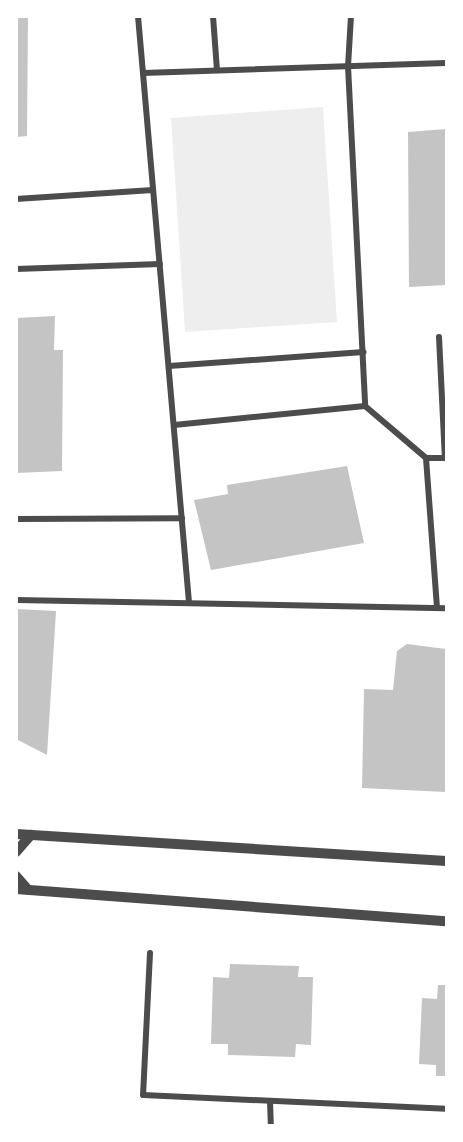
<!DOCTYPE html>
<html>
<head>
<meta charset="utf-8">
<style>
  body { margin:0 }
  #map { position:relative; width:463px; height:1142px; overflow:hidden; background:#fff; font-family:Poppins,sans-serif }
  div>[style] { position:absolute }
  .green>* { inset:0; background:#eee }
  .building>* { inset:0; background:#c4c4c4 }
  .minor>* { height:6px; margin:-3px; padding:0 3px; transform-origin:3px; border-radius:3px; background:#4c4c4c }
  .tertiary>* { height:10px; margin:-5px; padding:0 5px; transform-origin:5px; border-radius:5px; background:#4c4c4c }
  span { translate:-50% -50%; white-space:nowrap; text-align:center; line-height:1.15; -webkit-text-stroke:5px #fff; paint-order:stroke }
  .frame { position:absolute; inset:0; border:18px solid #fff; pointer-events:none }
</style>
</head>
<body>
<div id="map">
  <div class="green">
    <div style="clip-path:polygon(323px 107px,337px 322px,185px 332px,171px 118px)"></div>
  </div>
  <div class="building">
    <div style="clip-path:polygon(16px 16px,28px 16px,27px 136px,16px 137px)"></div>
    <div style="clip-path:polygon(446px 129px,446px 285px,409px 287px,408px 132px)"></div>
    <div style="clip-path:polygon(55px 316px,54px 350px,63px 350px,62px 471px,16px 473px,16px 318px)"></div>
    <div style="clip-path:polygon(347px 466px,364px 543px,211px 570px,194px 500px,228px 494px,227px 485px)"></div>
    <div style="clip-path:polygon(16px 609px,56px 611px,47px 755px,16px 739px)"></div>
    <div style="clip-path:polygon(407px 644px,446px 649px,446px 792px,362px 788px,364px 689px,393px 690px,397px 651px)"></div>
    <div style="clip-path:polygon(230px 964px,299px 966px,298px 977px,313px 977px,311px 1045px,296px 1044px,295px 1057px,228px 1055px,228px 1044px,211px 1044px,213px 977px,229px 978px)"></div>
    <div style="clip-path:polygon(438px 985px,446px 985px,446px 1076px,436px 1076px,436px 1065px,419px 1064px,422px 998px,437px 999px)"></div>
  </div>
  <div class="minor">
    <div style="left:138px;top:16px;width:589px;rotate:85.03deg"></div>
    <div style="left:213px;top:16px;width:54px;rotate:85.8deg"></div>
    <div style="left:351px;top:16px;width:50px;rotate:93.4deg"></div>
    <div style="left:348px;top:66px;width:340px;rotate:87.1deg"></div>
    <div style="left:143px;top:73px;width:303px;rotate:-1.9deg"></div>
    <div style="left:16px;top:199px;width:137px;rotate:-3.8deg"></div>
    <div style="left:16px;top:269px;width:144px;rotate:-2deg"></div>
    <div style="left:439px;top:337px;width:121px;rotate:87.2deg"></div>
    <div style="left:169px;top:366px;width:195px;rotate:-4.1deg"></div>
    <div style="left:365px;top:406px;width:80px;rotate:40.4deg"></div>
    <div style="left:426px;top:458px;width:20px"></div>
    <div style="left:174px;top:425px;width:192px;rotate:-5.7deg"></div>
    <div style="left:426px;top:458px;width:150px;rotate:85.8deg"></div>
    <div style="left:16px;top:519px;width:166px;rotate:-0.3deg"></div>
    <div style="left:16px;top:600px;width:430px;rotate:1.1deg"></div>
    <div style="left:150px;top:953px;width:142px;rotate:92.8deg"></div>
    <div style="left:143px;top:1095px;width:303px;rotate:2.6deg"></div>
    <div style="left:270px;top:1101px;width:25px;rotate:88deg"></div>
  </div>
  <div class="tertiary">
    <div style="left:16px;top:834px;width:431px;rotate:3.6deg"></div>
    <div style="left:16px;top:852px;width:23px;rotate:-49deg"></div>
    <div style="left:16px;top:876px;width:18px;rotate:49deg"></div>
    <div style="left:16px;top:889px;width:431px;rotate:4.3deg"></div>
  </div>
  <div class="frame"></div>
</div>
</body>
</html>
